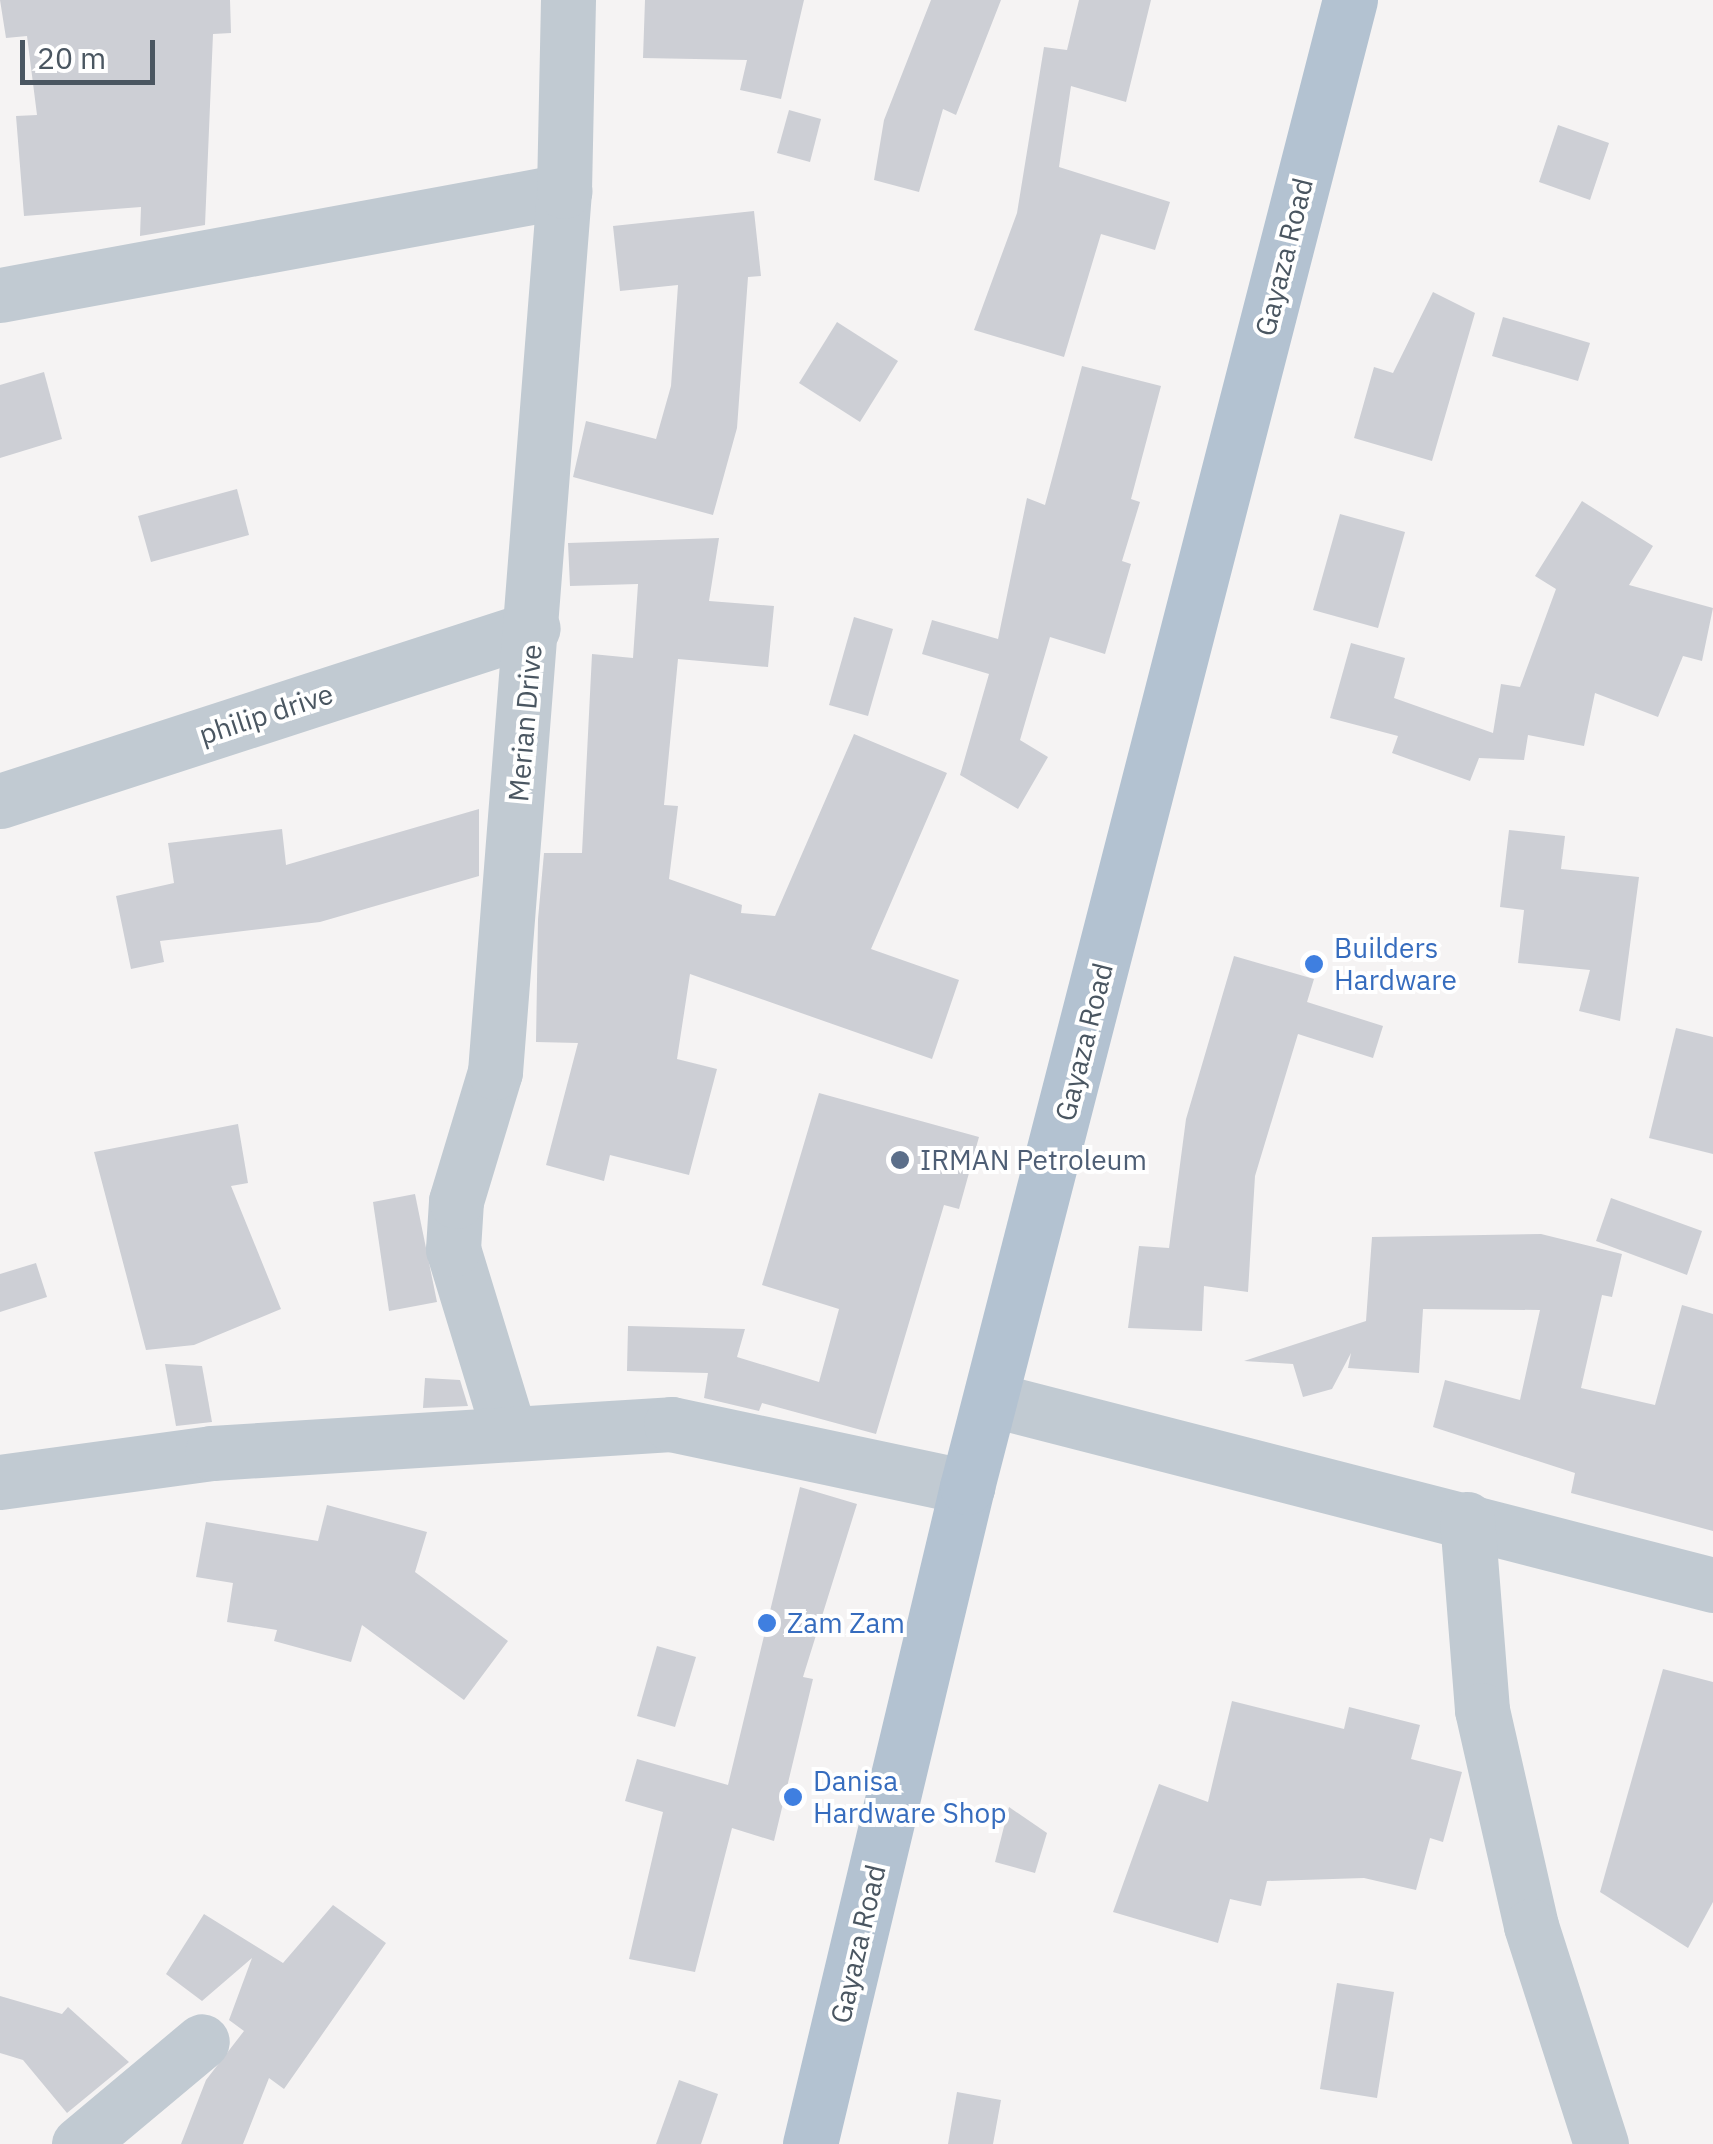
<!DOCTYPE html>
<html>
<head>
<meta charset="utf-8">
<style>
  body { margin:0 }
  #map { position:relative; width:1713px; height:2144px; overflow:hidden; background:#f5f3f3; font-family:"IBM Plex Sans",sans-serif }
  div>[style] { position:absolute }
  .building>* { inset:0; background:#cdcfd5 }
  .minor>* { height:55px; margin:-27.5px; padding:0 27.5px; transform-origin:27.5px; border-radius:27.5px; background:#c1cad2 }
  .major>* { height:55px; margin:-27.5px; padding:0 27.5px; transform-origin:27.5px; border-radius:27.5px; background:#b3c2d1 }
  .dots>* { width:28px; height:28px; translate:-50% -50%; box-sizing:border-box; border:5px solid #fff; border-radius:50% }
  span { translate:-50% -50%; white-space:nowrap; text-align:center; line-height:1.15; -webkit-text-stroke:8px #fff; paint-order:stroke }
  .street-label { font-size:28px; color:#4a5661 }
  .shop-label { font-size:28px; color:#366cbe }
  .left { translate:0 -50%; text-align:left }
  .service-label { font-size:28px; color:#4e5e75 }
  .scale { position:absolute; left:20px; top:40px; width:135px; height:45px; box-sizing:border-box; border:5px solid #4a5661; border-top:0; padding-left:12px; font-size:30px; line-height:35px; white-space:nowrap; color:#4a5661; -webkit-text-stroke:8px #fff; paint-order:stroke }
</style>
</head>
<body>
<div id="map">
  <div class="building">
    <div style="clip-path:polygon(0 0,230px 0,231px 33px,213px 34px,205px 225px,140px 236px,141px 207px,24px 216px,16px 116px,37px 115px,27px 36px,6px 38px)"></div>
    <div style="clip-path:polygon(645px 0,804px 0,781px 99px,740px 90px,747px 60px,643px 58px)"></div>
    <div style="clip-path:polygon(931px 0,1001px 0,956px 115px,943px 109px,919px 192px,874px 180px,884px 120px)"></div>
    <div style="clip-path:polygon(1079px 0,1151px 0,1126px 102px,1071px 86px,1059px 167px,1170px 202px,1155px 250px,1101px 234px,1064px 357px,974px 330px,1017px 213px,1044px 47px,1067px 50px)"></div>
    <div style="clip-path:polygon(789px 110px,821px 119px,810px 162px,777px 153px)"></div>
    <div style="clip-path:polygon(1558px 125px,1609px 143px,1590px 200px,1539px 182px)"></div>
    <div style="clip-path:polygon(754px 211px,761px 276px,748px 277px,737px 428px,713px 515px,573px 477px,586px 421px,656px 439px,671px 386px,678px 285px,620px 291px,613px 226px)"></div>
    <div style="clip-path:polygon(1433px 292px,1475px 313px,1432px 461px,1354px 438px,1374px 367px,1393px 373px)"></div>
    <div style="clip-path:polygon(1503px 317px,1590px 343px,1578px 381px,1492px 356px)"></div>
    <div style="clip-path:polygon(837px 322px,898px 361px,860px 422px,799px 383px)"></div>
    <div style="clip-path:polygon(1082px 366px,1161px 386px,1131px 499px,1140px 502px,1122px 561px,1131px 564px,1105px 654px,1050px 637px,1020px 740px,1048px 757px,1018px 809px,960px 775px,989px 674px,922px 654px,932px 620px,998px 639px,1027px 498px,1045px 505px)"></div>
    <div style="clip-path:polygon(44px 372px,62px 439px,0 458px,0 385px)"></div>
    <div style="clip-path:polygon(237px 489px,249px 535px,151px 562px,138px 516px)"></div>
    <div style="clip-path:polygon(1582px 501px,1653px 546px,1629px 585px,1713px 608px,1702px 661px,1683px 656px,1658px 717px,1595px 693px,1584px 746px,1528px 735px,1524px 760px,1479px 758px,1470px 781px,1392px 753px,1398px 736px,1330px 718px,1351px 643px,1405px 658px,1394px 698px,1493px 733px,1501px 684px,1520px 687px,1556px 589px,1535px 576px)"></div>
    <div style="clip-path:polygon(1340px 514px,1405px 532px,1378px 628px,1313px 610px)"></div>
    <div style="clip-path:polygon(719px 538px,709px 601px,774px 606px,768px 667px,678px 659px,664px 805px,678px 806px,669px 879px,742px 905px,741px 913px,775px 916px,854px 734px,947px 773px,871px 949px,959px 980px,932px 1059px,690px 974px,677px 1059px,717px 1069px,689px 1175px,610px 1155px,604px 1181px,546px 1165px,578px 1043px,536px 1042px,538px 919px,544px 853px,582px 853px,592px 654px,633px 658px,638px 584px,570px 586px,568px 543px)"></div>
    <div style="clip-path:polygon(854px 617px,893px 629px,868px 716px,829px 705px)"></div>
    <div style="clip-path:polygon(479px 809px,479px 876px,320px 922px,160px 941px,164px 962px,131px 969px,116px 896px,174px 883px,168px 843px,282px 829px,286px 865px)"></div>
    <div style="clip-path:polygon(1509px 830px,1565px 836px,1561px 869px,1639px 877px,1620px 1021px,1579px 1011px,1590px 970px,1518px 963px,1524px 910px,1500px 907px)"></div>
    <div style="clip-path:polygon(1234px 956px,1314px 979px,1307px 1002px,1383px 1026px,1373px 1058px,1298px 1034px,1255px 1176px,1248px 1292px,1204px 1286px,1202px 1331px,1128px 1328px,1139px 1246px,1169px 1248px,1186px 1119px)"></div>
    <div style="clip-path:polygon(1676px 1028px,1713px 1037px,1713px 1154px,1649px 1138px)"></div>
    <div style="clip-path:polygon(819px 1093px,979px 1137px,959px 1209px,944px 1205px,876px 1434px,762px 1403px,759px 1411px,704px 1398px,708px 1373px,627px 1371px,628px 1326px,745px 1329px,737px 1357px,819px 1382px,839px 1309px,762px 1285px)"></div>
    <div style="clip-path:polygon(238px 1124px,248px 1183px,231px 1186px,281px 1309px,194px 1345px,146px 1350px,94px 1152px)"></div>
    <div style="clip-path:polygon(415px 1194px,437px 1302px,389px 1311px,373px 1202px)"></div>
    <div style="clip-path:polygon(1611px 1198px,1702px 1231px,1687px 1275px,1596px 1241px)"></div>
    <div style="clip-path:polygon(1541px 1234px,1622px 1254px,1612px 1297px,1602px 1295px,1581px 1388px,1655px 1405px,1682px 1305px,1713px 1314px,1713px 1531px,1571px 1493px,1575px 1473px,1433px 1427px,1445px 1380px,1520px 1400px,1540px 1310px,1423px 1309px,1419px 1373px,1348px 1368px,1351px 1353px,1332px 1389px,1303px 1397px,1293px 1364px,1244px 1361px,1366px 1321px,1372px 1237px)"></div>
    <div style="clip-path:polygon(36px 1263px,47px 1297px,0 1312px,0 1274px)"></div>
    <div style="clip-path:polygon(165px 1364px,202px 1366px,212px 1422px,176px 1426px)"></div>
    <div style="clip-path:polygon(425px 1378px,460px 1380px,468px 1406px,423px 1408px)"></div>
    <div style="clip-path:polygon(800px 1487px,857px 1504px,803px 1677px,813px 1679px,774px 1841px,732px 1828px,695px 1972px,629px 1959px,663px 1812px,625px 1801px,637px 1759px,728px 1785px)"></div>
    <div style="clip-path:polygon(327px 1505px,427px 1532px,415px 1572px,508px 1641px,464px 1700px,362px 1625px,351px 1662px,274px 1641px,277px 1630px,227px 1622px,233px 1583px,196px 1577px,206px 1522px,318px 1541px)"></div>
    <div style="clip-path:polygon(657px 1646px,696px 1657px,675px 1727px,637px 1716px)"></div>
    <div style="clip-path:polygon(1663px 1669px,1713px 1682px,1713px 1902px,1688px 1948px,1600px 1892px)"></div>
    <div style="clip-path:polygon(1232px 1701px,1344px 1729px,1349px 1707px,1420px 1725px,1411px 1759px,1462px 1772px,1443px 1842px,1430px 1838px,1416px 1890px,1364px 1878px,1267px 1881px,1261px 1906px,1230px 1899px,1218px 1943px,1113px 1912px,1159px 1784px,1208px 1802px)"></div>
    <div style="clip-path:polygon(1009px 1807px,1047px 1833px,1035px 1873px,995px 1862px)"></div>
    <div style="clip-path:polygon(333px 1905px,386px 1943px,284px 2089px,269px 2078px,243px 2144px,181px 2144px,206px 2080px,244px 2031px,229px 2020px,252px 1958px,202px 2001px,166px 1974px,204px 1914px,283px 1963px)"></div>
    <div style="clip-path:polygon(1337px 1983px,1394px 1992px,1377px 2098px,1320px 2089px)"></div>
    <div style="clip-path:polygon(0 1996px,62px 2014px,68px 2007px,129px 2062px,67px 2113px,23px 2060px,0 2053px)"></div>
    <div style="clip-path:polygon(679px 2080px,718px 2094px,701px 2144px,656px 2144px)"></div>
    <div style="clip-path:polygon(957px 2092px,1001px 2100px,993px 2144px,948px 2144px)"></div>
  </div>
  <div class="minor">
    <div style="left:0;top:295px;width:574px;rotate:-10.45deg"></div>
    <div style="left:0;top:801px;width:560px;rotate:-17.98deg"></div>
    <div style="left:994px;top:1400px;width:742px;rotate:14.43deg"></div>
    <div style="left:509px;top:1432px;width:191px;rotate:-107deg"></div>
    <div style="left:453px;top:1249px;width:48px;rotate:-86.4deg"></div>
    <div style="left:456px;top:1201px;width:135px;rotate:-73.2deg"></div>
    <div style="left:495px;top:1072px;width:884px;rotate:-85.52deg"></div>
    <div style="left:564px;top:191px;width:191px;rotate:-88.8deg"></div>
    <div style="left:0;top:1482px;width:214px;rotate:-7.8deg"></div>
    <div style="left:212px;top:1453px;width:460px;rotate:-3.6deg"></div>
    <div style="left:671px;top:1424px;width:303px;rotate:12deg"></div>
    <div style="left:1467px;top:1519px;width:192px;rotate:85.5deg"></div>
    <div style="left:1482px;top:1710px;width:221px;rotate:77.2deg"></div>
    <div style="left:1531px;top:1926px;width:229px;rotate:72.2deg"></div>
    <div style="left:79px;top:2144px;width:160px;rotate:-39.9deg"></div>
  </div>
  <div class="major">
    <div style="left:810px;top:2144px;width:675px;rotate:-76.56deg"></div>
    <div style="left:967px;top:1487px;width:1536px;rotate:-75.56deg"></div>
  </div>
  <div class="dots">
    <div style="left:1314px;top:964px;background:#3f7fe0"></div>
    <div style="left:900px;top:1160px;background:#5c6f8a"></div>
    <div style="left:767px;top:1623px;background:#3f7fe0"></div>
    <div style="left:793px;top:1797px;background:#3f7fe0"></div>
  </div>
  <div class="street-label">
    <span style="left:1284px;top:257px;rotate:-76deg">Gayaza Road</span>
    <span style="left:266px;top:714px;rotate:-18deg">philip drive</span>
    <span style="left:525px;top:723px;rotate:-85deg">Merian Drive</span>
    <span style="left:1084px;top:1042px;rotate:-76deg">Gayaza Road</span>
    <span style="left:858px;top:1944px;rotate:-77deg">Gayaza Road</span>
  </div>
  <div class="shop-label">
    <span class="left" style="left:1334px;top:964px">Builders<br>Hardware</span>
    <span class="left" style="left:787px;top:1623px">Zam Zam</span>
    <span class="left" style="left:813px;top:1797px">Danisa<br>Hardware Shop</span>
  </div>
  <div class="service-label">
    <span class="left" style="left:920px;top:1160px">IRMAN Petroleum</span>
  </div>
  <div class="scale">20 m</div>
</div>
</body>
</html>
